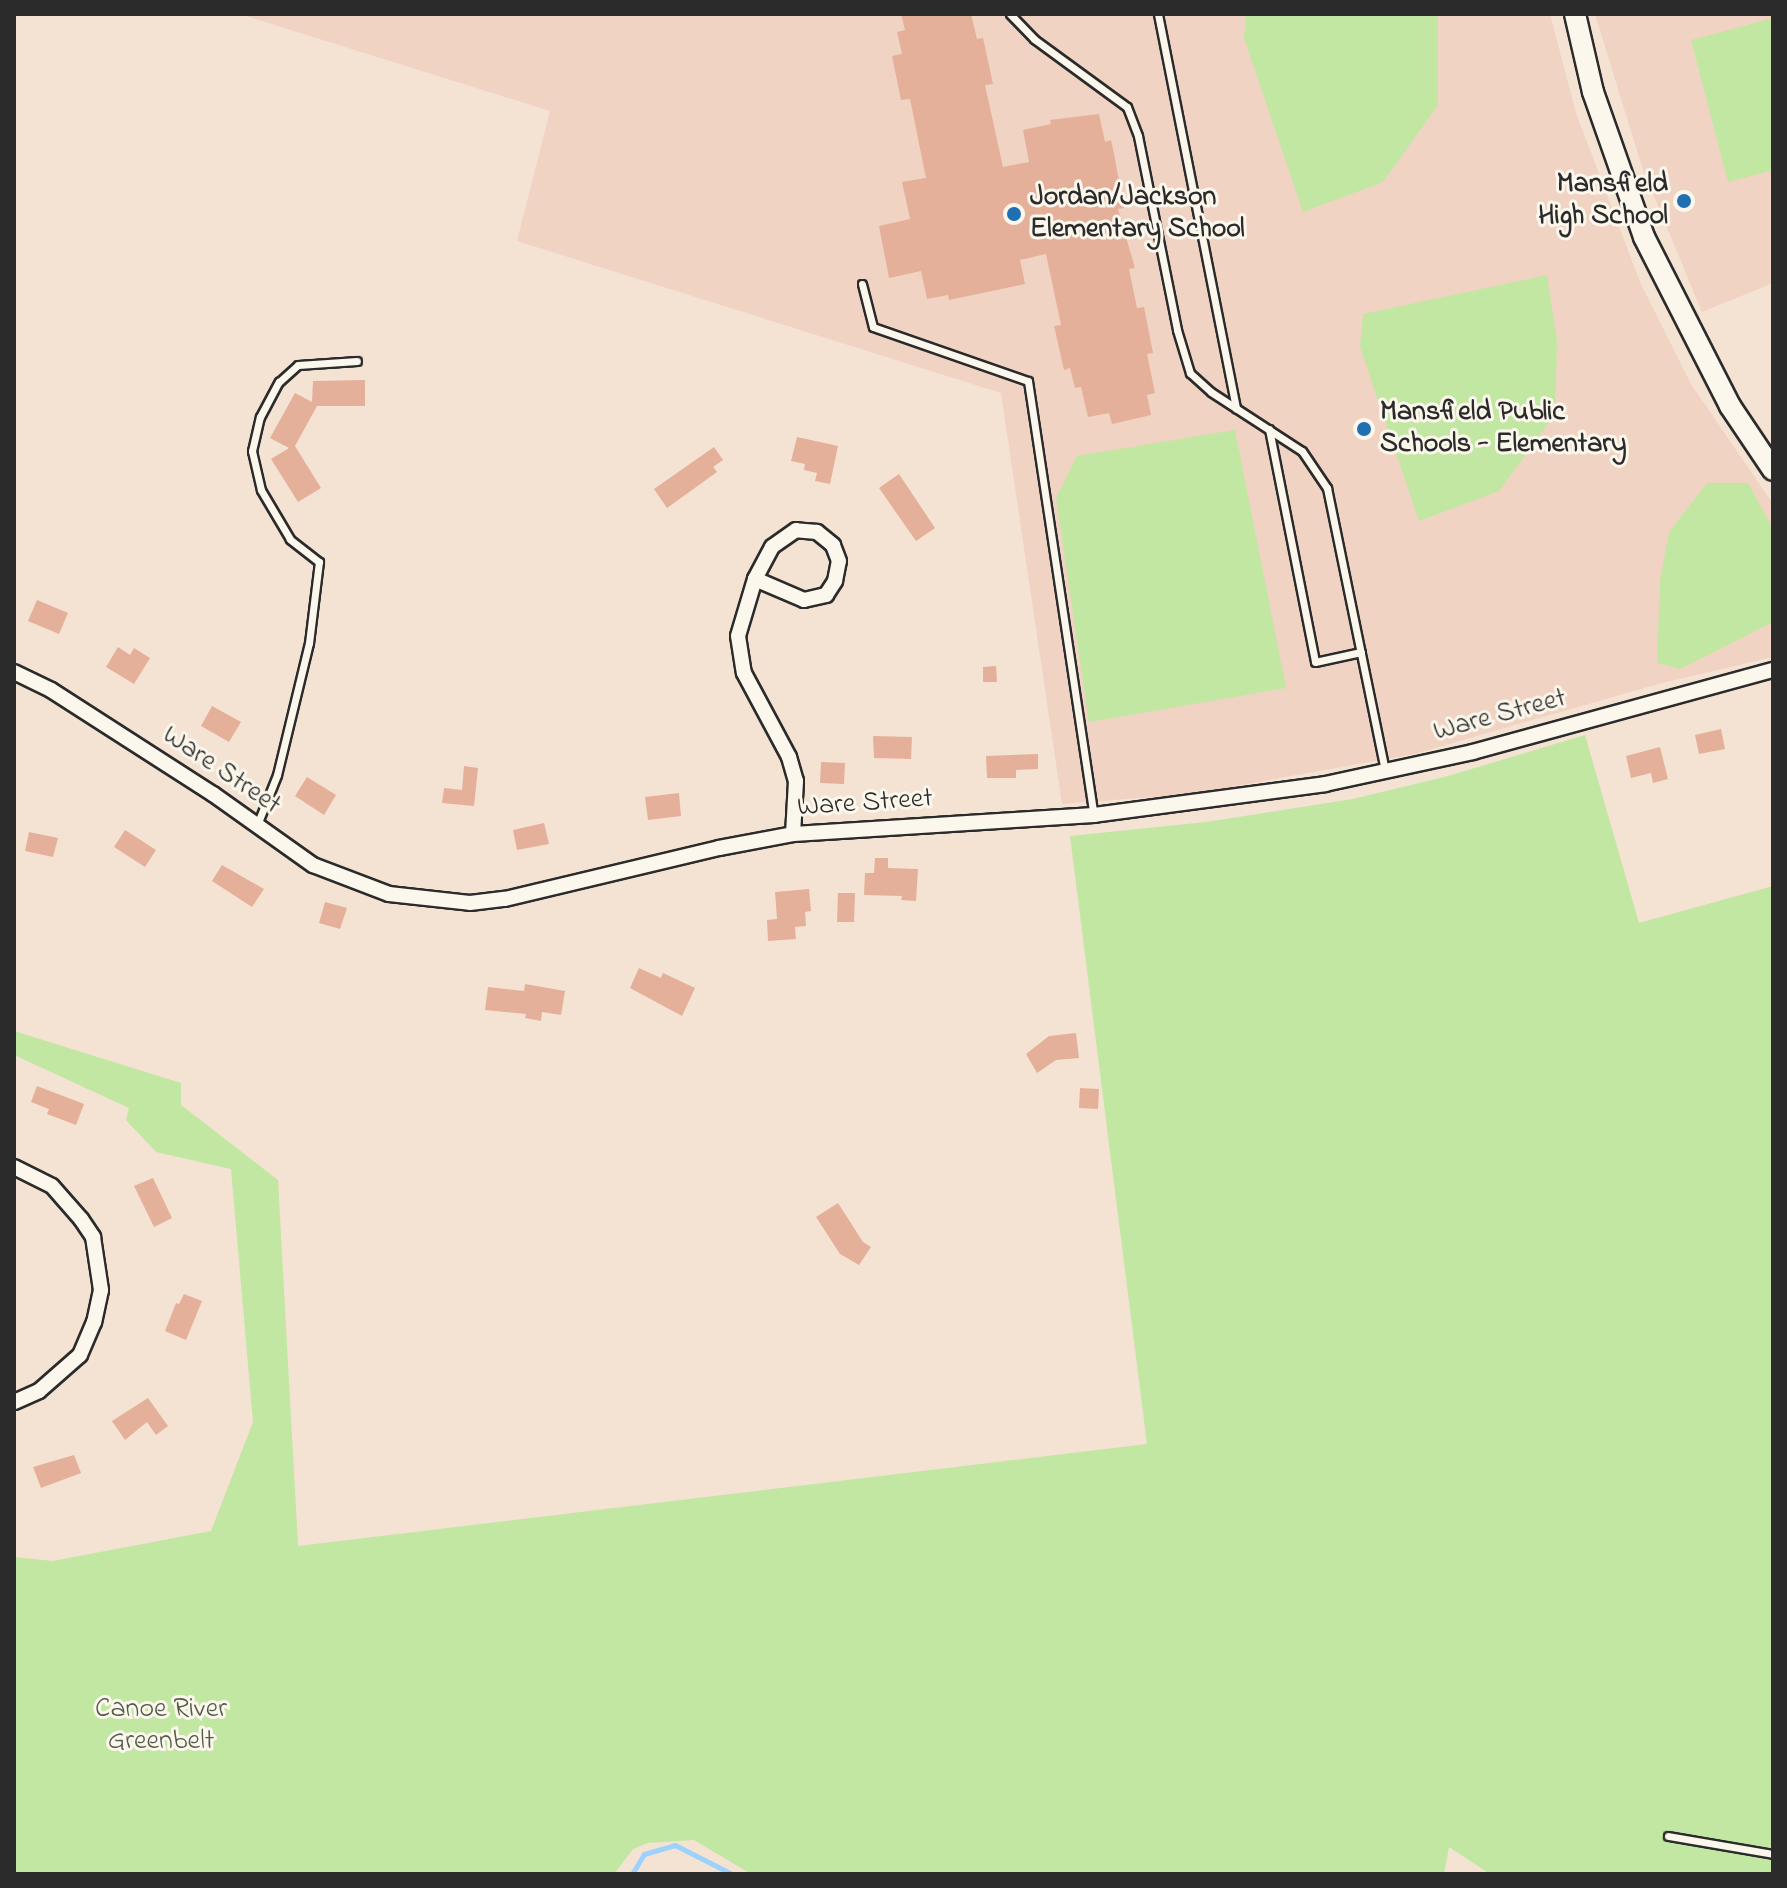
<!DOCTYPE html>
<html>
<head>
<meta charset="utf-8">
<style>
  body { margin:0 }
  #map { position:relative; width:1787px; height:1888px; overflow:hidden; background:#f4e2d3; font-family:"Indie Flower",sans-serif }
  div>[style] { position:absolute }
  .built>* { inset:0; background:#f0d3c2 }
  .green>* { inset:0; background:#c1e7a2 }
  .stream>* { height:5px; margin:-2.5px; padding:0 2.5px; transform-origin:2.5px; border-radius:2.5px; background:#9dd2fc }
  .building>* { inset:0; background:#e5b099 }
  .roads { filter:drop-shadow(2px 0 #2b2b2b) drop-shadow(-2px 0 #2b2b2b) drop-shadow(0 2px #2b2b2b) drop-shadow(0 -2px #2b2b2b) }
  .lane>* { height:7px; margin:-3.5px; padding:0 3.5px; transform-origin:3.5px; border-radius:3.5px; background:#fbf7ec }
  .street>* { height:14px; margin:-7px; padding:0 7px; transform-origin:7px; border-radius:7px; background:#fbf7ec }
  .secondary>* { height:20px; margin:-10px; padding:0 10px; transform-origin:10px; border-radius:10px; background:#fbf7ec }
  .dots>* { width:22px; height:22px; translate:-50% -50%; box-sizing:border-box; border:4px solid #fbf7ec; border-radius:50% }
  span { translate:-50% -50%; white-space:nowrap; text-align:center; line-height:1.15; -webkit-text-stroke:6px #fbf7ec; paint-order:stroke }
  .poi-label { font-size:28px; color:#2b2b2b; font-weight:700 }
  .right { translate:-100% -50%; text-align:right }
  .left { translate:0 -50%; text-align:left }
  .street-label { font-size:28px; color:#2b2b2b }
  .park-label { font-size:28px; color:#505a49 }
  .frame { position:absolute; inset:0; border:16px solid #2b2b2b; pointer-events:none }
</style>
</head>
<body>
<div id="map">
  <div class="built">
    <div style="clip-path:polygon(240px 14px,1550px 14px,1576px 113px,1640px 282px,1691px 384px,1773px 504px,1773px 657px,1658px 684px,1414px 754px,1191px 794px,1062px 804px,1001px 393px,517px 241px,550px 111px)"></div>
    <div style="clip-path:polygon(1595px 14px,1773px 14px,1773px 283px,1702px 312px,1643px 170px)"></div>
  </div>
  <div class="green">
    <div style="clip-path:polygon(1246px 14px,1438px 14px,1438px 105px,1383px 182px,1303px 212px,1244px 38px)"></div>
    <div style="clip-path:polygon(1773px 18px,1773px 170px,1728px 182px,1691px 40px)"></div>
    <div style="clip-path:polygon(1547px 275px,1557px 341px,1555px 414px,1499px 491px,1419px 521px,1360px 347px,1363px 314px)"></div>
    <div style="clip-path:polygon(1235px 430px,1286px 688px,1089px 722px,1056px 498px,1077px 456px)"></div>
    <div style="clip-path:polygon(1707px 483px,1748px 483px,1773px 529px,1773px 622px,1680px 669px,1657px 663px,1660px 581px,1669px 532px)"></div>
    <div style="clip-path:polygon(1585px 735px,1639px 923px,1773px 886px,1773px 1874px,1490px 1874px,1449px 1847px,1444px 1874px,751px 1874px,694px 1840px,648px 1843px,633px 1849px,614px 1874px,14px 1874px,14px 1557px,53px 1561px,211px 1531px,253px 1422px,231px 1169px,156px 1152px,126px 1120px,129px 1108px,14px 1055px,14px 1031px,181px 1083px,181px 1105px,278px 1180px,298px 1546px,1147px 1444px,1070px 836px,1206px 822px,1353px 799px,1448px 776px)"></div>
  </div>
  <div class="stream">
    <div style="left:632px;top:1874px;width:23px;rotate:-59deg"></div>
    <div style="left:644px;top:1854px;width:32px;rotate:-16deg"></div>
    <div style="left:675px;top:1845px;width:64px;rotate:27deg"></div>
  </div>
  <div class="building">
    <div style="clip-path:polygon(901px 14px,971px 14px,977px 39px,983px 38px,993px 84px,985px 85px,1003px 167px,1029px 162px,1023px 130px,1051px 124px,1050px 120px,1099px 114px,1105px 142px,1111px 140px,1114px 154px,1124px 208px,1118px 209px,1135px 268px,1129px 269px,1137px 308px,1144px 307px,1153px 353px,1147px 354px,1155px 393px,1147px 395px,1151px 415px,1112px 424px,1109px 413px,1088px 417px,1081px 387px,1075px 388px,1070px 368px,1064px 370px,1054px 326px,1061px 325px,1046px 254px,1020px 260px,1025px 284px,949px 300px,948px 295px,927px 299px,921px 271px,889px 278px,879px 226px,910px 219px,902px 182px,926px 178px,910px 99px,901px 100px,892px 56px,902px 54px,897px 32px,905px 30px)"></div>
    <div style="clip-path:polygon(365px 380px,365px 406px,317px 406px,295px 446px,321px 488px,298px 502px,271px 459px,289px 448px,270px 438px,295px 393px,312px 402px,313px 381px)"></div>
    <div style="clip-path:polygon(797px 437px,838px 446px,830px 484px,815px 481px,817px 473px,804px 470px,805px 464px,791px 461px)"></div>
    <div style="clip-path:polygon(714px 447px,723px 460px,713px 467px,717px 472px,667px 508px,654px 489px)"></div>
    <div style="clip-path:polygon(899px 474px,935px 528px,916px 541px,879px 488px)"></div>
    <div style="clip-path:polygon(37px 600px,68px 613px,59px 634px,28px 621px)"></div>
    <div style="clip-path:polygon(118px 647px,130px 655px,134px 648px,150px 658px,134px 684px,106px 667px)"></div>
    <div style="clip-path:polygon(996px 666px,997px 682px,983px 682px,983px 667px)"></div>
    <div style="clip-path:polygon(212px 706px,241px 722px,229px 742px,201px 726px)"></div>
    <div style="clip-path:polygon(1721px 729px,1725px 749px,1699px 754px,1695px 735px)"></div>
    <div style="clip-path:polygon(873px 736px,912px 737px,911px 759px,874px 758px)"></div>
    <div style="clip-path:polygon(1660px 747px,1668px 779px,1653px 783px,1651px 773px,1631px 778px,1626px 756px)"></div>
    <div style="clip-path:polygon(1038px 754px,1038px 769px,1016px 770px,1016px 778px,987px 778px,986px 756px)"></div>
    <div style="clip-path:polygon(821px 762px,845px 763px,844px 784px,820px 783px)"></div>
    <div style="clip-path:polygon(464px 766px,478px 768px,474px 806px,442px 803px,444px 788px,462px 790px)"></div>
    <div style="clip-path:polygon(307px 777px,336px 795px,324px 815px,295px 796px)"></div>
    <div style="clip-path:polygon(679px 793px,681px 816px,648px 820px,645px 797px)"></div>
    <div style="clip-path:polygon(544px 823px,549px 844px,517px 850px,513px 830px)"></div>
    <div style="clip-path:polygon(125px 830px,156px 850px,145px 867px,114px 847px)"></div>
    <div style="clip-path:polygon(29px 832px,58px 838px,53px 857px,25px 851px)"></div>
    <div style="clip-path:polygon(875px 858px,888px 858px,888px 868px,918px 869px,916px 901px,901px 900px,902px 896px,864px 895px,865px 873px,874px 873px)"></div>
    <div style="clip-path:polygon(222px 865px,264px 889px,252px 907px,212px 881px)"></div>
    <div style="clip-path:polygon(809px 889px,811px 911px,805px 912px,806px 926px,795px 927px,796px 939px,768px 941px,767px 920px,777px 919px,775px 892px)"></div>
    <div style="clip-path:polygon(838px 893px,855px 893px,854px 922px,837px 922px)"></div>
    <div style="clip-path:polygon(325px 902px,347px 908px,340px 929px,319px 923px)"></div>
    <div style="clip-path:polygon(639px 968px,661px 978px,663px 973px,695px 988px,682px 1016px,630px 988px)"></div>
    <div style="clip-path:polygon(525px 984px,565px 991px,561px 1015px,542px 1012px,541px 1021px,525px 1018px,526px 1014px,485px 1010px,488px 987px,524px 991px)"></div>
    <div style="clip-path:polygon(1076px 1033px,1079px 1058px,1056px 1060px,1037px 1073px,1026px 1054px,1049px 1036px)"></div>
    <div style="clip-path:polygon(37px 1086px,84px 1104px,76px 1125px,47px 1114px,49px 1109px,31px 1102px)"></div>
    <div style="clip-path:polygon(1080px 1088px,1099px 1089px,1098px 1109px,1079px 1108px)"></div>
    <div style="clip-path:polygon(153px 1178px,172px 1218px,154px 1227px,134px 1186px)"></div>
    <div style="clip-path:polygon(838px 1203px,863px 1242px,871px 1247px,859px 1265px,840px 1254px,816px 1217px)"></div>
    <div style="clip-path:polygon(184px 1294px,202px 1301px,186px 1340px,165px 1331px,176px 1303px,179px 1304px)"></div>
    <div style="clip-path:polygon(148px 1398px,168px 1426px,156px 1435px,147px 1422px,125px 1440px,112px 1421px)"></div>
    <div style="clip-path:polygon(74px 1455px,81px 1473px,41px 1488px,33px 1467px)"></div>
  </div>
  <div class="roads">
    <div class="lane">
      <div style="left:1010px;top:14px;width:35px;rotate:46deg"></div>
      <div style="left:1034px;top:39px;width:115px;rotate:36.2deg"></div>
      <div style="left:1127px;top:107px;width:31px;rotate:69deg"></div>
      <div style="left:1138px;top:136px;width:198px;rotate:78.6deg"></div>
      <div style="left:1177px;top:330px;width:45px;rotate:73.2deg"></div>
      <div style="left:1190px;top:373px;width:28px;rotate:42deg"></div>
      <div style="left:1211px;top:392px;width:108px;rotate:33deg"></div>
      <div style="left:1302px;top:451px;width:45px;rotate:56deg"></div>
      <div style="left:1327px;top:488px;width:289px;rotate:78.4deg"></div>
      <div style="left:1158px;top:14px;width:402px;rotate:78.8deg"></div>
      <div style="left:862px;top:284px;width:44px;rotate:75.7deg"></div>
      <div style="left:873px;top:327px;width:164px;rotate:19.2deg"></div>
      <div style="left:1028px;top:381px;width:439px;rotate:81.4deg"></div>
      <div style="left:1269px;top:429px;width:237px;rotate:78.8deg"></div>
      <div style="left:1315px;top:662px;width:47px;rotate:-12.3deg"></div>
      <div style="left:257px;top:825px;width:54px;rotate:-68.2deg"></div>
      <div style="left:277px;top:775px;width:136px;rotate:-76.4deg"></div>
      <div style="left:309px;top:643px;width:82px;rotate:-83deg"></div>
      <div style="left:319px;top:562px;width:37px;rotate:-142deg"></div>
      <div style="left:290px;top:539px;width:57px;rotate:-120.6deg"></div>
      <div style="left:261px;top:490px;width:40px;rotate:-103deg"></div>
      <div style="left:252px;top:451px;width:35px;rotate:-77deg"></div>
      <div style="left:260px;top:417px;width:40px;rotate:-62deg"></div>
      <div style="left:279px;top:382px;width:25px;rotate:-42deg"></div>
      <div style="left:298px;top:365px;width:59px;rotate:-3.9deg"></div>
      <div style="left:1668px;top:1836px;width:107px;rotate:9.7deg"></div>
    </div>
    <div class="street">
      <div style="left:755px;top:579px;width:53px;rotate:23.2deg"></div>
      <div style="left:804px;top:600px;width:23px;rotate:-13deg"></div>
      <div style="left:826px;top:595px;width:17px;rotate:-57deg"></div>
      <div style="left:835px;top:581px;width:20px;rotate:-79deg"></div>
      <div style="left:839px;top:561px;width:17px;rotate:-111deg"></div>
      <div style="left:833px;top:545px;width:21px;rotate:-141deg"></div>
      <div style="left:817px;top:532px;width:21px;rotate:-175deg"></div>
      <div style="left:796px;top:530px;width:29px;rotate:145deg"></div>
      <div style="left:772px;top:547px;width:36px;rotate:118deg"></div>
      <div style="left:755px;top:579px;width:59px;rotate:106.6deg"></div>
      <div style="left:738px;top:636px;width:37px;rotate:81deg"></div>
      <div style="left:744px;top:673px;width:95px;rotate:61.8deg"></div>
      <div style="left:789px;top:757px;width:25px;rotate:74deg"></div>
      <div style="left:796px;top:781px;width:53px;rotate:93.2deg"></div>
      <div style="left:14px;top:672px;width:41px;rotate:25.9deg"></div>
      <div style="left:51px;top:690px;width:193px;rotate:32.7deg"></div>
      <div style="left:213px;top:794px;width:123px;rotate:35.4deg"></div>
      <div style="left:313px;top:865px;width:81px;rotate:20.9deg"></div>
      <div style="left:389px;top:894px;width:81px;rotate:6.3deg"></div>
      <div style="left:470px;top:903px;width:35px;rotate:-7deg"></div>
      <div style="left:505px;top:899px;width:220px;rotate:-13.4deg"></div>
      <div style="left:719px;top:848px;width:75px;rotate:-10.7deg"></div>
      <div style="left:793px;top:834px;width:302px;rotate:-3.6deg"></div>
      <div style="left:1094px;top:815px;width:233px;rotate:-7.6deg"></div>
      <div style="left:1325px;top:784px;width:151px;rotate:-12.2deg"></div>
      <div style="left:1473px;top:752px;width:311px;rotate:-15.3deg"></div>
      <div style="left:14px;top:1167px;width:42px;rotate:26.6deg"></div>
      <div style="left:52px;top:1186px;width:44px;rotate:48.7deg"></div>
      <div style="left:81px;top:1219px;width:22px;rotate:56deg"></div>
      <div style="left:93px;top:1237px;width:54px;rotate:81.4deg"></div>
      <div style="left:101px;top:1290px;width:33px;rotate:102deg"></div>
      <div style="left:94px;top:1322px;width:36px;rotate:113deg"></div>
      <div style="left:80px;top:1355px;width:55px;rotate:138.7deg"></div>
      <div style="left:39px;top:1391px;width:27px;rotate:156deg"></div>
    </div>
    <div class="secondary">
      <div style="left:1575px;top:14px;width:80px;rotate:77deg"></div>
      <div style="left:1593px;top:92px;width:154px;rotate:70.6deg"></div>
      <div style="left:1644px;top:237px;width:190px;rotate:63deg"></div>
      <div style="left:1730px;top:406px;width:77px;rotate:56.1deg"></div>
    </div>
  </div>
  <div class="dots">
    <div style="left:1684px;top:201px;background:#1f6fb2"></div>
    <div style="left:1014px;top:214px;background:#1f6fb2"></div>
    <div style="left:1364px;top:429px;background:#1f6fb2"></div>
  </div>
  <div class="poi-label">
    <span class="right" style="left:1668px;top:201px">Mansfield<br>High School</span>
    <span class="left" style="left:1030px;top:214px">Jordan/Jackson<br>Elementary School</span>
    <span class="left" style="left:1380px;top:429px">Mansfield Public<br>Schools - Elementary</span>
  </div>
  <div class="street-label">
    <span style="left:1500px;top:716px;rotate:-15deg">Ware Street</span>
    <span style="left:221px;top:771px;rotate:34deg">Ware Street</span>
    <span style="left:865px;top:804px;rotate:-4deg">Ware Street</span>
  </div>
  <div class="park-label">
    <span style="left:161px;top:1726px">Canoe River<br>Greenbelt</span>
  </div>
  <div class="frame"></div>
</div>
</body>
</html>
